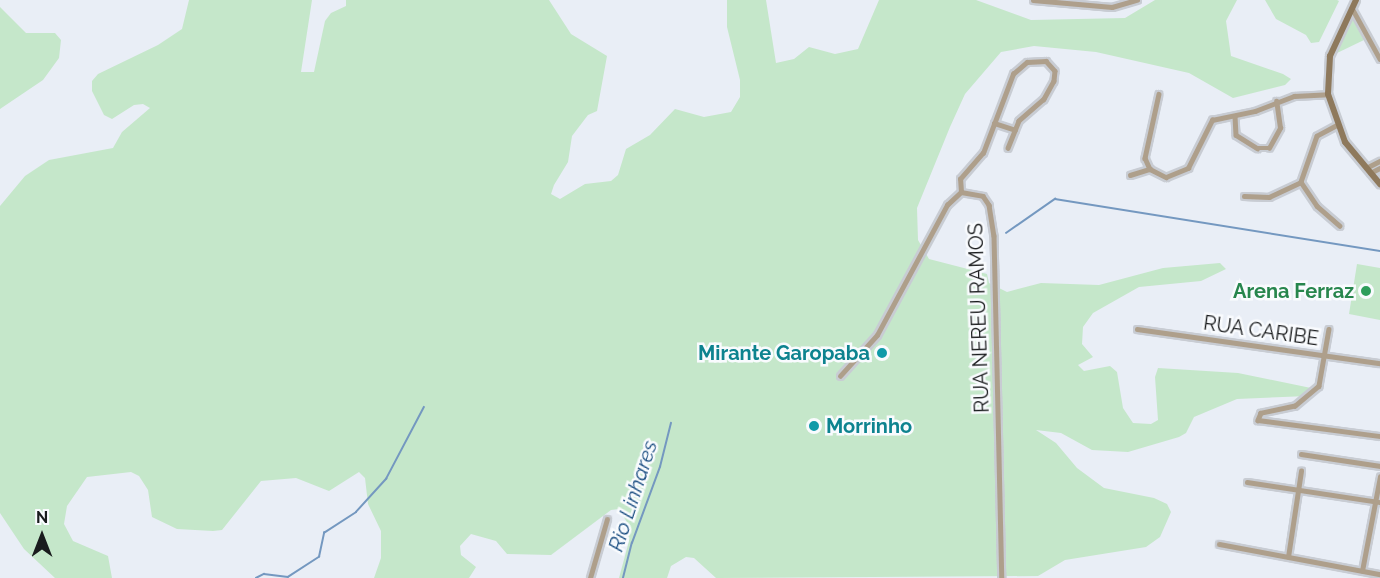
<!DOCTYPE html>
<html>
<head>
<meta charset="utf-8">
<style>
  body { margin:0 }
  #map { position:relative; width:1380px; height:578px; overflow:hidden; background:#e9eef6; font-family:Raleway,sans-serif }
  div>[style] { position:absolute }
  .green>* { inset:0; background:#c5e7ca }
  .stream>* { height:1.5px; margin:-0.75px; padding:0 0.75px; transform-origin:0.75px; border-radius:0.75px; background:#7498c0 }
  .roads { filter:drop-shadow(2px 0 #c8ccd3) drop-shadow(-2px 0 #c8ccd3) drop-shadow(0 2px #c8ccd3) drop-shadow(0 -2px #c8ccd3) }
  .minor>* { height:4.5px; margin:-2.25px; padding:0 2.25px; transform-origin:2.25px; border-radius:2.25px; background:#ae9f8b }
  .secondary>* { height:6px; margin:-3px; padding:0 3px; transform-origin:3px; border-radius:3px; background:#8e795c }
  .dots>* { width:16px; height:16px; translate:-50% -50%; box-sizing:border-box; border:3px solid #f9fbfe; border-radius:50% }
  span { translate:-50% -50%; white-space:nowrap; text-align:center; line-height:1.15; -webkit-text-stroke:5px #f9fbfe; paint-order:stroke }
  .leisure-label { font-size:20px; color:#27864d; font-weight:700 }
  .right { translate:-100% -50%; text-align:right }
  .street-label { font-size:20px; color:#191b1d }
  .culture-label { font-size:20px; color:#0d838f; font-weight:700 }
  .left { translate:0 -50%; text-align:left }
  .water-label { font-size:21px; color:#184c80; font-style:italic }
  .north { position:absolute; left:12px; top:506px; width:60px; height:60px; -webkit-text-stroke:4px #f9fbfe; paint-order:stroke; rotate:0deg; font-size:16px; font-weight:700; line-height:24px; text-align:center; color:#191b1d }
  .north::after { content:''; display:block; margin:auto; width:21px; height:27px; background:#191b1d; clip-path:polygon(50% 0,100% 100%,50% 72%,0 100%) }
</style>
</head>
<body>
<div id="map">
  <div class="green">
    <div style="clip-path:polygon(189px 0,312px 0,301px 72px,314px 72px,325px 21px,331px 13px,346px 6px,346px 0,549px 0,571px 34px,607px 56px,597px 111px,588px 115px,572px 136px,568px 162px,554px 185px,551px 194px,560px 199px,585px 184px,611px 181px,618px 175px,626px 149px,650px 135px,675px 109px,704px 117px,731px 112px,740px 97px,740px 80px,727px 27px,727px 0,766px 0,776px 63px,794px 59px,809px 47px,835px 54px,858px 49px,879px 0,976px 0,1031px 20px,1125px 18px,1155px 0,1237px 0,1226px 21px,1231px 56px,1283px 74px,1291px 79px,1285px 85px,1233px 98px,1189px 73px,1096px 52px,1034px 46px,1001px 52px,965px 94px,950px 127px,917px 208px,918px 240px,929px 259px,987px 274px,989px 283px,1007px 292px,1041px 283px,1099px 285px,1163px 268px,1220px 263px,1226px 269px,1201px 281px,1139px 287px,1093px 313px,1083px 327px,1082px 344px,1093px 357px,1078px 365px,1084px 371px,1110px 366px,1117px 372px,1123px 408px,1133px 423px,1151px 424px,1158px 420px,1155px 377px,1158px 368px,1238px 373px,1311px 388px,1308px 396px,1237px 399px,1194px 417px,1186px 433px,1179px 437px,1128px 452px,1092px 450px,1061px 433px,1036px 430px,1056px 443px,1077px 468px,1104px 488px,1154px 498px,1167px 504px,1171px 512px,1160px 537px,1146px 547px,1065px 560px,1038px 576px,716px 578px,694px 558px,686px 557px,671px 566px,667px 578px,619px 578px,629px 541px,628px 524px,619px 509px,611px 510px,551px 555px,507px 554px,496px 541px,471px 534px,460px 546px,461px 555px,476px 567px,469px 578px,374px 578px,381px 558px,381px 531px,368px 504px,365px 478px,359px 472px,329px 491px,296px 478px,261px 481px,222px 530px,213px 531px,177px 529px,152px 517px,148px 490px,139px 476px,131px 472px,87px 477px,67px 506px,64px 524px,73px 541px,108px 556px,112px 578px,55px 578px,24px 549px,0 513px,0 206px,25px 176px,49px 160px,113px 148px,122px 132px,150px 108px,143px 104px,134px 105px,112px 119px,104px 115px,92px 91px,92px 81px,98px 74px,158px 45px,182px 29px)"></div>
    <div style="clip-path:polygon(1265px 0,1337px 0,1339px 1px,1319px 42px,1311px 43px,1306px 35px,1276px 19px)"></div>
    <div style="clip-path:polygon(0 7px,26px 33px,55px 33px,61px 40px,59px 58px,43px 80px,0 109px)"></div>
    <div style="clip-path:polygon(1351px 16px,1364px 40px,1335px 54px,1337px 46px)"></div>
    <div style="clip-path:polygon(1357px 264px,1380px 268px,1380px 320px,1349px 314px)"></div>
  </div>
  <div class="stream">
    <div style="left:1006px;top:233px;width:60px;rotate:-34.8deg"></div>
    <div style="left:1055px;top:199px;width:329px;rotate:9.1deg"></div>
    <div style="left:256px;top:578px;width:9px;rotate:-27deg"></div>
    <div style="left:264px;top:574px;width:24px;rotate:7deg"></div>
    <div style="left:288px;top:577px;width:37px;rotate:-33deg"></div>
    <div style="left:319px;top:557px;width:25px;rotate:-78deg"></div>
    <div style="left:324px;top:533px;width:38px;rotate:-33deg"></div>
    <div style="left:356px;top:512px;width:45px;rotate:-47.7deg"></div>
    <div style="left:386px;top:479px;width:81px;rotate:-62.2deg"></div>
    <div style="left:623px;top:578px;width:36px;rotate:-76deg"></div>
    <div style="left:632px;top:543px;width:81px;rotate:-69.8deg"></div>
    <div style="left:660px;top:467px;width:45px;rotate:-76deg"></div>
  </div>
  <div class="roads">
    <div class="minor">
      <div style="left:1033px;top:0;width:79px;rotate:5.1deg"></div>
      <div style="left:1112px;top:7px;width:26px;rotate:-16deg"></div>
      <div style="left:1352px;top:8px;width:58px;rotate:61.2deg"></div>
      <div style="left:1159px;top:94px;width:66px;rotate:102.3deg"></div>
      <div style="left:1145px;top:158px;width:12px;rotate:66deg"></div>
      <div style="left:1150px;top:169px;width:18px;rotate:27deg"></div>
      <div style="left:1166px;top:177px;width:24px;rotate:-22deg"></div>
      <div style="left:1188px;top:168px;width:54px;rotate:-63.4deg"></div>
      <div style="left:1212px;top:120px;width:44px;rotate:-11.8deg"></div>
      <div style="left:1255px;top:111px;width:42px;rotate:-21deg"></div>
      <div style="left:1294px;top:96px;width:34px;rotate:-3deg"></div>
      <div style="left:1235px;top:116px;width:19px;rotate:87deg"></div>
      <div style="left:1236px;top:135px;width:25px;rotate:32deg"></div>
      <div style="left:1257px;top:148px;width:12px"></div>
      <div style="left:1269px;top:148px;width:23px;rotate:-61deg"></div>
      <div style="left:1280px;top:128px;width:27px;rotate:-98deg"></div>
      <div style="left:994px;top:123px;width:22px;rotate:18deg"></div>
      <div style="left:1336px;top:126px;width:21px;rotate:152deg"></div>
      <div style="left:1317px;top:136px;width:49px;rotate:109.2deg"></div>
      <div style="left:1301px;top:182px;width:29px;rotate:56deg"></div>
      <div style="left:1317px;top:206px;width:30px;rotate:41deg"></div>
      <div style="left:1366px;top:168px;width:16px;rotate:-27deg"></div>
      <div style="left:1370px;top:173px;width:11px;rotate:-27deg"></div>
      <div style="left:1130px;top:175px;width:21px;rotate:-17deg"></div>
      <div style="left:961px;top:192px;width:13px;rotate:-94deg"></div>
      <div style="left:960px;top:179px;width:35px;rotate:-49deg"></div>
      <div style="left:983px;top:153px;width:85px;rotate:-69.2deg"></div>
      <div style="left:1013px;top:74px;width:18px;rotate:-41deg"></div>
      <div style="left:1027px;top:62px;width:19px;rotate:-3deg"></div>
      <div style="left:1046px;top:61px;width:13px;rotate:48deg"></div>
      <div style="left:1055px;top:71px;width:10px;rotate:96deg"></div>
      <div style="left:1054px;top:81px;width:21px;rotate:119deg"></div>
      <div style="left:1044px;top:99px;width:33px;rotate:139deg"></div>
      <div style="left:1019px;top:121px;width:29px;rotate:112deg"></div>
      <div style="left:1244px;top:196px;width:25px;rotate:2deg"></div>
      <div style="left:1269px;top:197px;width:35px;rotate:-25deg"></div>
      <div style="left:1137px;top:329px;width:245px;rotate:8deg"></div>
      <div style="left:1329px;top:329px;width:58px;rotate:100deg"></div>
      <div style="left:1319px;top:386px;width:31px;rotate:140deg"></div>
      <div style="left:1295px;top:406px;width:35px;rotate:168deg"></div>
      <div style="left:1261px;top:413px;width:8px;rotate:113deg"></div>
      <div style="left:1258px;top:420px;width:123px;rotate:7.5deg"></div>
      <div style="left:840px;top:376px;width:55px;rotate:-47.9deg"></div>
      <div style="left:877px;top:335px;width:148px;rotate:-61.7deg"></div>
      <div style="left:947px;top:205px;width:19px;rotate:-43deg"></div>
      <div style="left:961px;top:192px;width:22px;rotate:10deg"></div>
      <div style="left:983px;top:196px;width:11px;rotate:56deg"></div>
      <div style="left:989px;top:205px;width:31px;rotate:81deg"></div>
      <div style="left:994px;top:236px;width:342px;rotate:88.7deg"></div>
      <div style="left:1301px;top:454px;width:80px;rotate:8.6deg"></div>
      <div style="left:1247px;top:482px;width:134px;rotate:8.6deg"></div>
      <div style="left:1219px;top:544px;width:164px;rotate:10.6deg"></div>
      <div style="left:1288px;top:557px;width:87px;rotate:-81.4deg"></div>
      <div style="left:1362px;top:571px;width:96px;rotate:-79.2deg"></div>
      <div style="left:590px;top:578px;width:61px;rotate:-73.9deg"></div>
    </div>
    <div class="secondary">
      <div style="left:1356px;top:0;width:62px;rotate:114.9deg"></div>
      <div style="left:1330px;top:56px;width:38px;rotate:93deg"></div>
      <div style="left:1328px;top:94px;width:51px;rotate:70.5deg"></div>
      <div style="left:1345px;top:142px;width:55px;rotate:50.2deg"></div>
    </div>
  </div>
  <div class="dots">
    <div style="left:1366px;top:291px;background:#2e9e5b"></div>
    <div style="left:882px;top:353px;background:#0f9aa8"></div>
    <div style="left:814px;top:426px;background:#0f9aa8"></div>
  </div>
  <div class="leisure-label">
    <span class="right" style="left:1354px;top:291px">Arena Ferraz</span>
  </div>
  <div class="street-label">
    <span style="left:979px;top:318px;rotate:-92deg">RUA NEREU RAMOS</span>
    <span style="left:1261px;top:331px;rotate:8deg">RUA CARIBE</span>
  </div>
  <div class="culture-label">
    <span class="right" style="left:870px;top:353px">Mirante Garopaba</span>
    <span class="left" style="left:826px;top:426px">Morrinho</span>
  </div>
  <div class="water-label">
    <span style="left:633px;top:496px;rotate:-72deg">Rio Linhares</span>
  </div>
  <div class="north">N</div>
</div>
</body>
</html>
